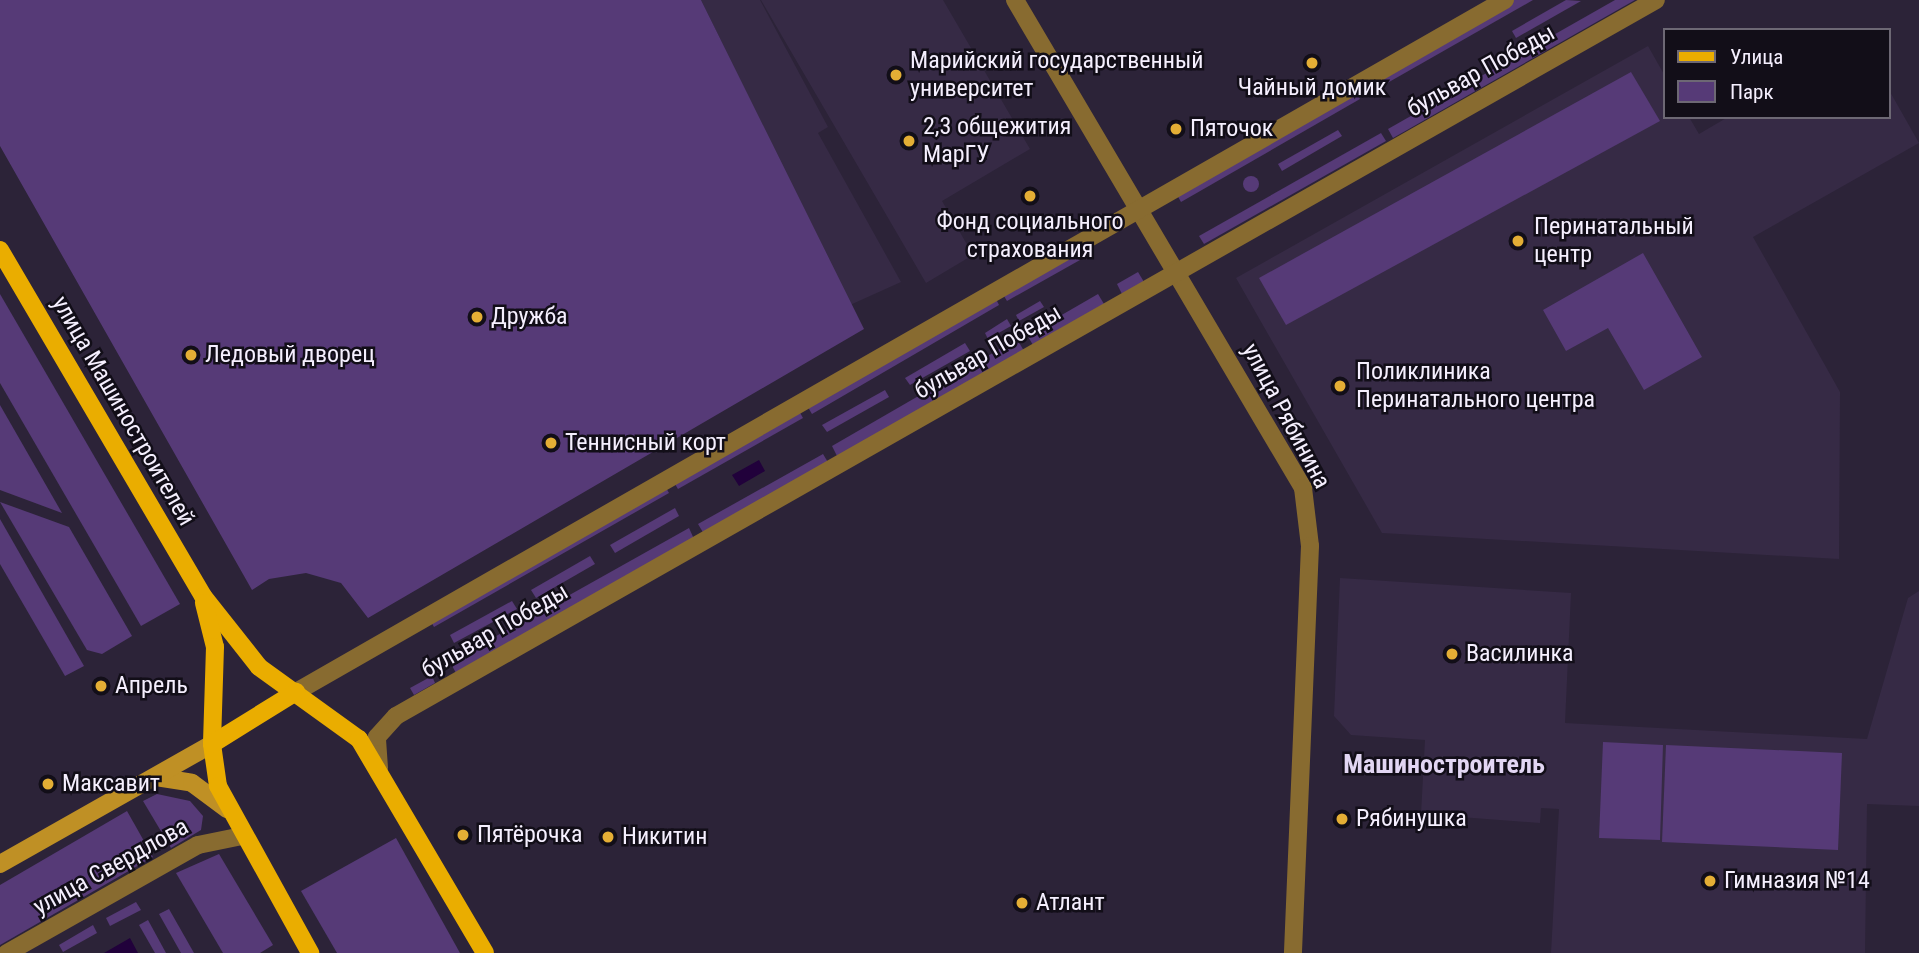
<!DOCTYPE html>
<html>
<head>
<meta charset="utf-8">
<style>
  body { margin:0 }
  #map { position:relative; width:1919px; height:953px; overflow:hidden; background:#2c2338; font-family:"Roboto Condensed",sans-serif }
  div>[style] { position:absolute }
  .built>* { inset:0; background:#362a45 }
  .green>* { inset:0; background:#563a77 }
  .round { border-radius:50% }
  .water>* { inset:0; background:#21013b }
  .tertiary>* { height:18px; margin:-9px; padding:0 9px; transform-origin:9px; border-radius:9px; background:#886b30 }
  .secondary>* { height:18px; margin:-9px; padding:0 9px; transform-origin:9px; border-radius:9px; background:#bf9025 }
  .primary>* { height:18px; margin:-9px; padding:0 9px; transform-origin:9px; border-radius:9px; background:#eaad00 }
  .dots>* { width:19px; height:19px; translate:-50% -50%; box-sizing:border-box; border:4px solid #120e18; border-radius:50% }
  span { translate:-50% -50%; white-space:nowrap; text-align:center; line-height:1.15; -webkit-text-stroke:5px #120e18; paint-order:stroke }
  .poi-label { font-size:24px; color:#f5effe }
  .left { translate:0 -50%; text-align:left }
  .street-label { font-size:24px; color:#f5effe }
  .neighbourhood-label { font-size:26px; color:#e2d6f3; font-weight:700 }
  .legend { position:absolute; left:1663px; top:28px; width:228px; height:91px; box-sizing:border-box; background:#120e18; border:2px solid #6d6874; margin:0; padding:9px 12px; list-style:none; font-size:21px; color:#f5effe }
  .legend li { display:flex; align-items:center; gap:14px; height:35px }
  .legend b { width:35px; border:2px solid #6d6874 }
</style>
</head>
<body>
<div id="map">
  <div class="built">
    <div style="clip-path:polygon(701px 0,760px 0,828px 127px,818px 133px,901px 282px,850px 305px)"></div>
    <div style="clip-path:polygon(761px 0,943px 0,1030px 149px,942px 201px,973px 255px,926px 283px)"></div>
    <div style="clip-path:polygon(1648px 46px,1665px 76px,1665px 117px,1689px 117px,1699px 134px,1728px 117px,1889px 117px,1889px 90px,1919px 143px,1753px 237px,1840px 392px,1839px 559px,1382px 533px,1236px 278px)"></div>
    <div style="clip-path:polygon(1340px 578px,1571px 593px,1565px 723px,1867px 739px,1908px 598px,1919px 591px,1919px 806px,1867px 804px,1865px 953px,1551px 953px,1559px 809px,1541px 808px,1540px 823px,1421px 814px,1425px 740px,1351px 735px,1334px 716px)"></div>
  </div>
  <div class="green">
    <div style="clip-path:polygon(0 0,701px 0,864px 329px,368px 618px,341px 583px,306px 573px,269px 579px,252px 590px,0 146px)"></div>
    <div style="clip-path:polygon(1512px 0,1533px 0,1368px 94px,1363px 85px)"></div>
    <div style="clip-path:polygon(1566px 0,1581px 1px,1516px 38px,1512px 31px)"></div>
    <div style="clip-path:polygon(1615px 0,1635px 0,1393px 138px,1388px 129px)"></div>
    <div style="clip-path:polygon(1631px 72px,1660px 121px,1286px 325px,1259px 278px)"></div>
    <div style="clip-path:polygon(1355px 90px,1360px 99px,1181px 202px,1176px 193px)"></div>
    <div style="clip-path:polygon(1338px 130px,1342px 136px,1282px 171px,1278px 164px)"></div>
    <div style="clip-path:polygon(1381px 133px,1386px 141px,1204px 244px,1199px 236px)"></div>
    <div class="round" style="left:1243px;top:176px;width:16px;height:16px"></div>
    <div style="clip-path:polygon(1075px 250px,1080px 260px,1007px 301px,1001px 291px)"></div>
    <div style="clip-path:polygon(1643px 253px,1702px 357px,1644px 390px,1608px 328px,1566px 351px,1543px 310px)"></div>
    <div style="clip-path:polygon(1138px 272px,1144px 282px,1122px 294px,1117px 284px)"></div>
    <div style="clip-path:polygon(0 294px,180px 604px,141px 626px,0 383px)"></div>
    <div style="clip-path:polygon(1098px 294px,1104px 304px,1033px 345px,1027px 335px)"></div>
    <div style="clip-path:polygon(994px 295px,999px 305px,812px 414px,806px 404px)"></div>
    <div style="clip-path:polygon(1040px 301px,1044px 307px,1019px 321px,1016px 315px)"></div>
    <div style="clip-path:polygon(1007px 319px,1011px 326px,988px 339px,985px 333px)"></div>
    <div style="clip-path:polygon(1017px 339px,1024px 351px,838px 458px,832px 446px)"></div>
    <div style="clip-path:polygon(965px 343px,970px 351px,910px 385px,905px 378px)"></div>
    <div style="clip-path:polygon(885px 390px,889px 397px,827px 432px,822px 425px)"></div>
    <div style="clip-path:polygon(0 405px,62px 513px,0 490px)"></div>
    <div style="clip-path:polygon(798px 409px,803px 418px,678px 489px,672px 479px)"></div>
    <div style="clip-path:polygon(823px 454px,829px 464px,704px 534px,698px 524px)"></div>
    <div style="clip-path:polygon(664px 484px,669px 493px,434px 627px,429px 618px)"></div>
    <div style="clip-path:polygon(0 502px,69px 527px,132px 636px,102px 654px,87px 650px)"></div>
    <div style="clip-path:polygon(675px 508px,679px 516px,615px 553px,610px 545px)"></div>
    <div style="clip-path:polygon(0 519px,84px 666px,65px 676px,0 564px)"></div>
    <div style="clip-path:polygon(689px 528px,694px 539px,456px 673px,450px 662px)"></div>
    <div style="clip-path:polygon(590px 556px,595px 564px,536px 598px,531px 590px)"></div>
    <div style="clip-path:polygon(512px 601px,517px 609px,454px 643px,450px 635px)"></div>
    <div style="clip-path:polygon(432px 676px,435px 683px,414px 695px,410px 688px)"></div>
    <div style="clip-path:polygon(1603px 742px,1663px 745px,1660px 840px,1599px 838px)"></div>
    <div style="clip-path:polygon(1666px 745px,1842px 753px,1838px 850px,1662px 842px)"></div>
    <div style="clip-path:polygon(157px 794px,190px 801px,203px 816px,201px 830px,171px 848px,143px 801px)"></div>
    <div style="clip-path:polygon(127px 811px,153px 857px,0 945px,0 885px)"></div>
    <div style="clip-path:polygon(396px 838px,460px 953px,337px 953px,301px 891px)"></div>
    <div style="clip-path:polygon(219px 854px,273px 945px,260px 953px,223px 953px,176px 873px)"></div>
    <div style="clip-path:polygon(136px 902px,141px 910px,110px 926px,106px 918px)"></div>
    <div style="clip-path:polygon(169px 909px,194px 953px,181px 953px,159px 914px)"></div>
    <div style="clip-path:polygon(148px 920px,166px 953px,155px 953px,139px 925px)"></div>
    <div style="clip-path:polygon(93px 925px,97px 933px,63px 952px,59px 945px)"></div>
  </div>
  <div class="water">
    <div style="clip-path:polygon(759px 460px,765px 471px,739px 486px,732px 475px)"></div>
    <div style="clip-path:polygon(130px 938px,138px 953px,104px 953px)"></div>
  </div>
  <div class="tertiary">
    <div style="left:1015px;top:0;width:567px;rotate:59.45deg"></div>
    <div style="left:1303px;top:488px;width:58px;rotate:83.1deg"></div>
    <div style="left:1310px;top:546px;width:407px;rotate:92.4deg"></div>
    <div style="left:296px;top:692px;width:1393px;rotate:-29.79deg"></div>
    <div style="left:379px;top:768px;width:31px;rotate:-94deg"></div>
    <div style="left:377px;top:737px;width:28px;rotate:-48deg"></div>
    <div style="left:396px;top:716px;width:1449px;rotate:-29.61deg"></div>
    <div style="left:7px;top:953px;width:219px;rotate:-29.5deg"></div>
    <div style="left:198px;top:845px;width:45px;rotate:-11.6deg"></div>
  </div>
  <div class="secondary">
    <div style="left:156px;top:777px;width:36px;rotate:9deg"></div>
    <div style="left:192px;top:783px;width:44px;rotate:36.6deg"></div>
    <div style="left:0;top:864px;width:244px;rotate:-29.5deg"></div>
  </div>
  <div class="primary">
    <div style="left:0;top:250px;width:401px;rotate:59.6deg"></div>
    <div style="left:203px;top:596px;width:90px;rotate:51.7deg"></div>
    <div style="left:259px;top:667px;width:123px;rotate:35.8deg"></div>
    <div style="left:359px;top:739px;width:248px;rotate:59.5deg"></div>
    <div style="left:204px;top:603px;width:45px;rotate:76deg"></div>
    <div style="left:215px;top:647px;width:97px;rotate:91.8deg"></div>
    <div style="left:212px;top:744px;width:42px;rotate:81.9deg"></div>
    <div style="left:218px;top:786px;width:191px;rotate:61.1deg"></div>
    <div style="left:212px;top:744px;width:99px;rotate:-31.8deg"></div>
  </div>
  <div class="dots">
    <div style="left:1312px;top:63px;background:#e4ae35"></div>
    <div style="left:896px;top:75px;background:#e4ae35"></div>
    <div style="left:1176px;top:129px;background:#e4ae35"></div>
    <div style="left:909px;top:141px;background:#e4ae35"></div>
    <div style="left:1030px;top:196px;background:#e4ae35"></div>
    <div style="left:1518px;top:241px;background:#e4ae35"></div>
    <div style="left:477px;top:317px;background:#e4ae35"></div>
    <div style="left:191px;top:355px;background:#e4ae35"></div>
    <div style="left:1340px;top:386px;background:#e4ae35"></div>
    <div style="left:551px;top:443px;background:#e4ae35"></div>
    <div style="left:1452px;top:654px;background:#e4ae35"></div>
    <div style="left:101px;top:686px;background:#e4ae35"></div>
    <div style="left:48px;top:784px;background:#e4ae35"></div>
    <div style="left:1342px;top:819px;background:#e4ae35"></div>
    <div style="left:463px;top:835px;background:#e4ae35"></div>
    <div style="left:608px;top:837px;background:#e4ae35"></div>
    <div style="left:1710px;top:881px;background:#e4ae35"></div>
    <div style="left:1022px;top:903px;background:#e4ae35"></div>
  </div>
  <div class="poi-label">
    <span class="left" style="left:910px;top:75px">Марийский государственный<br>университет</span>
    <span style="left:1312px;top:88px">Чайный домик</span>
    <span class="left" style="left:923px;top:141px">2,3 общежития<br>МарГУ</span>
    <span class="left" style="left:1190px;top:129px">Пяточок</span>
    <span style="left:1030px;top:236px">Фонд социального<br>страхования</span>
    <span class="left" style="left:1534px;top:241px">Перинатальный<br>центр</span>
    <span class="left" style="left:491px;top:317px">Дружба</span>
    <span class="left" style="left:205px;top:355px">Ледовый дворец</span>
    <span class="left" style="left:1356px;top:386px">Поликлиника<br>Перинатального центра</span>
    <span class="left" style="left:565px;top:443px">Теннисный корт</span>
    <span class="left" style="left:1466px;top:654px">Василинка</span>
    <span class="left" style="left:115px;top:686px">Апрель</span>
    <span class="left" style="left:62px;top:784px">Максавит</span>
    <span class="left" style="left:1356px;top:819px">Рябинушка</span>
    <span class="left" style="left:477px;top:835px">Пятёрочка</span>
    <span class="left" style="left:622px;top:837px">Никитин</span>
    <span class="left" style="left:1724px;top:881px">Гимназия №14</span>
    <span class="left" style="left:1036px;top:903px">Атлант</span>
  </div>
  <div class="street-label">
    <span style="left:1481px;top:71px;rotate:-29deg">бульвар Победы</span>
    <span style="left:988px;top:352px;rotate:-30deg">бульвар Победы</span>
    <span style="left:123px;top:411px;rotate:60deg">улица Машиностроителей</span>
    <span style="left:1286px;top:416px;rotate:62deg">улица Рябинина</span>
    <span style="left:495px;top:631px;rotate:-30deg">бульвар Победы</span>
    <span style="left:111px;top:867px;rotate:-29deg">улица Свердлова</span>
  </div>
  <div class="neighbourhood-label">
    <span style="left:1444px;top:765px">Машиностроитель</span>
  </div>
  <ul class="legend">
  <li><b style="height:9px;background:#eaad00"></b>Улица</li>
  <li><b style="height:19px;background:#563a77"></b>Парк</li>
  </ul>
</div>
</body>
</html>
